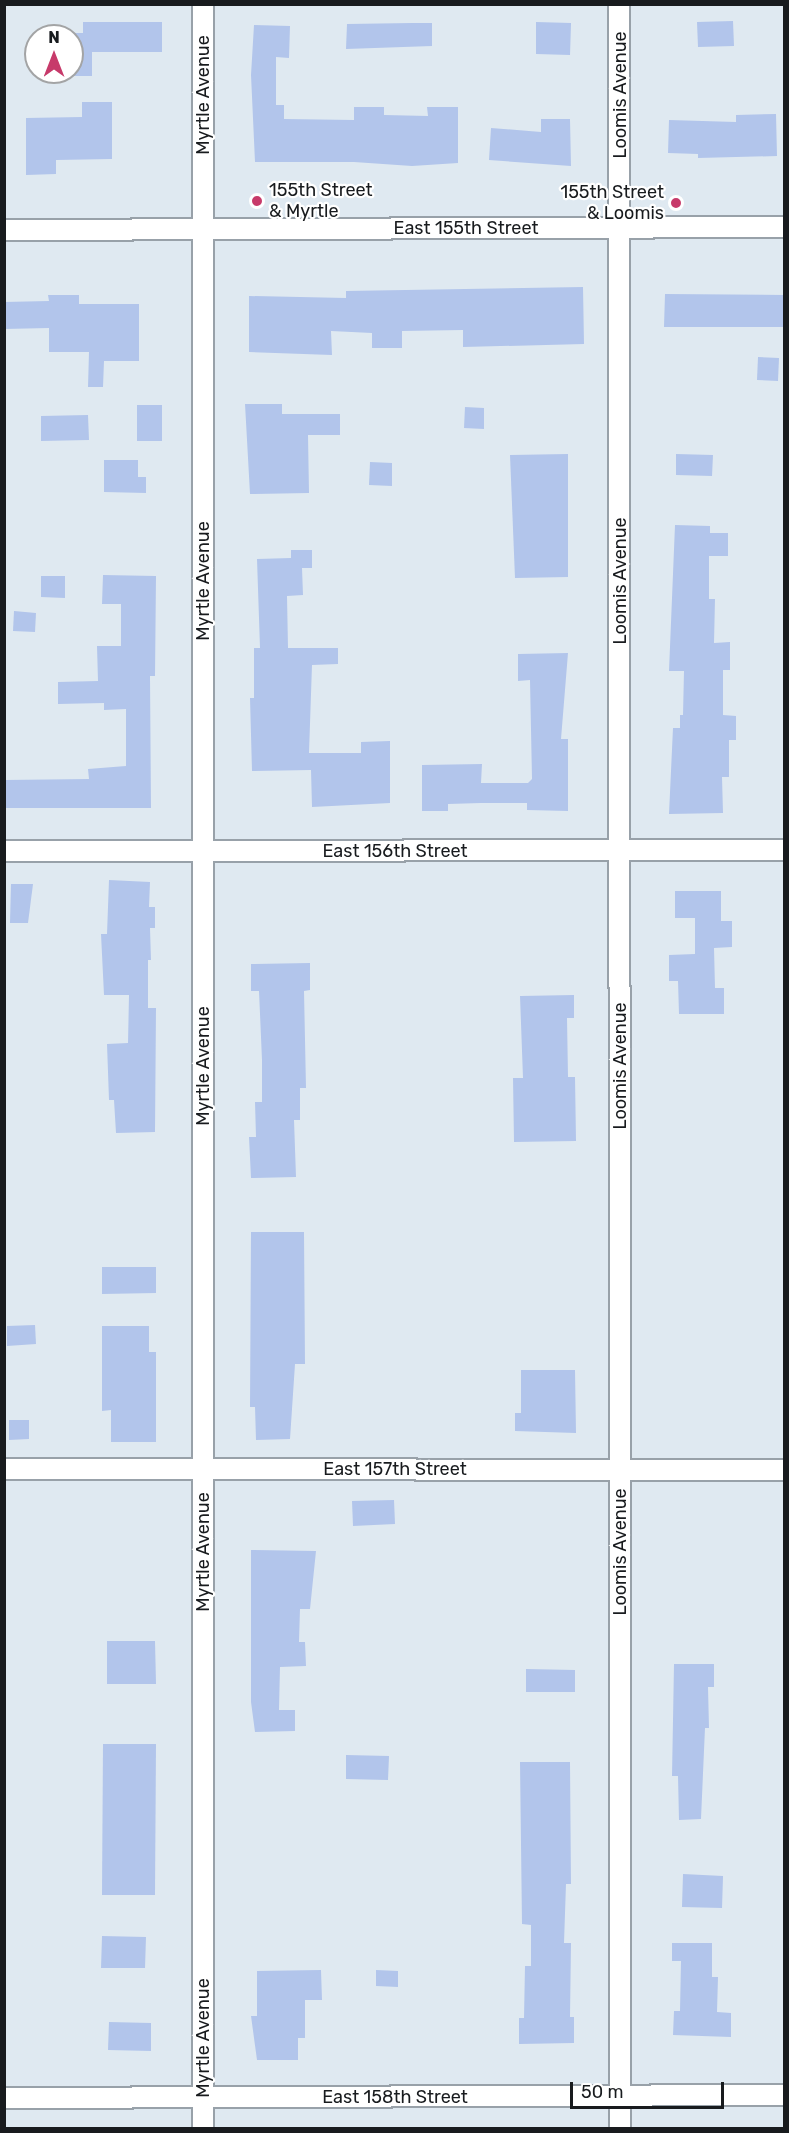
<!DOCTYPE html>
<html>
<head>
<meta charset="utf-8">
<style>
  body { margin:0 }
  #map { position:relative; width:789px; height:2133px; overflow:hidden; background:#dfe9f1; font-family:Rubik,sans-serif }
  div>[style] { position:absolute }
  .building>* { inset:0; background:#b2c5eb }
  .roads { filter:drop-shadow(2px 0 #98a1a9) drop-shadow(-2px 0 #98a1a9) drop-shadow(0 2px #98a1a9) drop-shadow(0 -2px #98a1a9) }
  .minor>* { height:20px; margin:-10px; padding:0 10px; transform-origin:10px; border-radius:10px; background:#fff }
  .dots>* { width:16px; height:16px; translate:-50% -50%; box-sizing:border-box; border:3px solid #fff; border-radius:50% }
  span { translate:-50% -50%; white-space:nowrap; text-align:center; line-height:1.15; -webkit-text-stroke:4.5px #fff; paint-order:stroke }
  .street-label { font-size:18px; color:#181b1e }
  .poi-label { font-size:18px; color:#181b1e }
  .left { translate:0 -50%; text-align:left }
  .right { translate:-100% -50%; text-align:right }
  .frame { position:absolute; inset:0; border:6px solid #181b1e; pointer-events:none }
  .north { position:absolute; left:24px; top:24px; width:60px; height:60px; box-sizing:border-box; background:#fff; border:2px solid #a3a4a5; border-radius:50%; rotate:0deg; font-size:16px; font-weight:700; line-height:24px; text-align:center; color:#181b1e }
  .north::after { content:''; display:block; margin:auto; width:21px; height:27px; background:#c73a6a; clip-path:polygon(50% 0,100% 100%,50% 72%,0 100%) }
  .scale { position:absolute; left:570px; top:2082px; width:154px; height:27px; box-sizing:border-box; border:3px solid #181b1e; border-top:0; padding-left:8px; font-size:18px; line-height:21px; white-space:nowrap; color:#181b1e; -webkit-text-stroke:4px #fff; paint-order:stroke }
</style>
</head>
<body>
<div id="map">
  <div class="building">
    <div style="clip-path:polygon(733px 21px,734px 46px,698px 47px,697px 22px)"></div>
    <div style="clip-path:polygon(83px 22px,162px 22px,162px 52px,92px 52px,92px 76px,72px 76px,72px 33px,83px 33px)"></div>
    <div style="clip-path:polygon(536px 22px,571px 23px,570px 55px,536px 54px)"></div>
    <div style="clip-path:polygon(412px 23px,432px 23px,432px 46px,346px 49px,347px 24px)"></div>
    <div style="clip-path:polygon(254px 25px,290px 26px,289px 58px,276px 57px,276px 105px,284px 105px,284px 119px,354px 120px,354px 107px,384px 107px,384px 115px,428px 116px,427px 107px,458px 107px,458px 163px,412px 166px,354px 162px,255px 162px,251px 75px)"></div>
    <div style="clip-path:polygon(82px 102px,112px 102px,112px 159px,56px 160px,56px 174px,26px 175px,26px 118px,82px 117px)"></div>
    <div style="clip-path:polygon(776px 114px,777px 156px,698px 158px,698px 154px,668px 153px,669px 120px,736px 122px,736px 115px)"></div>
    <div style="clip-path:polygon(541px 119px,570px 119px,571px 166px,489px 160px,491px 128px,541px 132px)"></div>
    <div style="clip-path:polygon(583px 287px,584px 344px,463px 347px,463px 330px,402px 331px,402px 348px,372px 348px,372px 333px,331px 331px,332px 355px,249px 352px,249px 296px,346px 298px,346px 291px)"></div>
    <div style="clip-path:polygon(665px 294px,784px 295px,784px 327px,664px 327px)"></div>
    <div style="clip-path:polygon(48px 295px,79px 295px,79px 304px,139px 304px,139px 361px,104px 361px,103px 387px,88px 387px,89px 352px,49px 352px,49px 328px,4px 329px,4px 302px,49px 301px)"></div>
    <div style="clip-path:polygon(758px 357px,779px 358px,778px 381px,757px 380px)"></div>
    <div style="clip-path:polygon(245px 404px,282px 404px,282px 414px,340px 414px,340px 435px,308px 435px,309px 493px,250px 494px)"></div>
    <div style="clip-path:polygon(137px 405px,162px 405px,162px 441px,137px 441px)"></div>
    <div style="clip-path:polygon(465px 407px,484px 408px,484px 429px,464px 428px)"></div>
    <div style="clip-path:polygon(88px 415px,89px 440px,41px 441px,41px 416px)"></div>
    <div style="clip-path:polygon(568px 454px,568px 577px,515px 578px,510px 455px)"></div>
    <div style="clip-path:polygon(676px 454px,713px 455px,712px 476px,676px 475px)"></div>
    <div style="clip-path:polygon(104px 460px,138px 460px,138px 477px,146px 477px,146px 493px,104px 492px)"></div>
    <div style="clip-path:polygon(370px 462px,392px 463px,392px 486px,369px 485px)"></div>
    <div style="clip-path:polygon(675px 525px,710px 526px,710px 533px,728px 533px,728px 556px,709px 556px,709px 599px,715px 599px,714px 643px,730px 642px,730px 670px,723px 670px,723px 715px,736px 716px,736px 740px,729px 740px,729px 777px,722px 777px,723px 813px,669px 814px,673px 728px,680px 728px,680px 715px,683px 715px,684px 671px,669px 671px)"></div>
    <div style="clip-path:polygon(291px 550px,312px 550px,312px 568px,302px 568px,303px 595px,287px 596px,288px 648px,338px 648px,338px 664px,312px 665px,309px 753px,361px 753px,361px 742px,390px 741px,390px 803px,312px 807px,311px 770px,252px 771px,250px 698px,254px 698px,254px 648px,260px 648px,257px 559px,291px 558px)"></div>
    <div style="clip-path:polygon(103px 575px,156px 576px,155px 676px,150px 676px,151px 808px,5px 808px,5px 780px,89px 779px,88px 769px,126px 766px,126px 709px,104px 710px,104px 703px,58px 704px,58px 682px,98px 681px,97px 646px,121px 646px,121px 604px,102px 604px)"></div>
    <div style="clip-path:polygon(41px 576px,65px 576px,65px 598px,41px 597px)"></div>
    <div style="clip-path:polygon(14px 611px,36px 613px,35px 632px,13px 631px)"></div>
    <div style="clip-path:polygon(568px 653px,561px 739px,568px 739px,568px 811px,527px 810px,527px 803px,481px 803px,448px 804px,448px 811px,422px 811px,422px 765px,482px 764px,481px 783px,528px 783px,532px 779px,530px 680px,518px 681px,518px 654px)"></div>
    <div style="clip-path:polygon(109px 880px,150px 882px,149px 907px,155px 907px,155px 928px,150px 928px,151px 960px,148px 960px,148px 1008px,156px 1008px,155px 1132px,116px 1133px,114px 1100px,109px 1100px,107px 1044px,128px 1043px,129px 995px,104px 995px,101px 934px,107px 934px)"></div>
    <div style="clip-path:polygon(11px 884px,33px 884px,28px 923px,10px 923px)"></div>
    <div style="clip-path:polygon(675px 891px,721px 891px,721px 921px,732px 921px,732px 947px,714px 948px,715px 988px,724px 988px,724px 1014px,679px 1014px,678px 981px,669px 981px,669px 955px,695px 954px,695px 918px,675px 918px)"></div>
    <div style="clip-path:polygon(310px 963px,310px 990px,304px 991px,306px 1088px,300px 1088px,300px 1120px,294px 1120px,296px 1177px,251px 1178px,249px 1137px,256px 1137px,255px 1102px,262px 1102px,262px 1060px,259px 991px,251px 991px,251px 964px)"></div>
    <div style="clip-path:polygon(574px 995px,574px 1018px,567px 1018px,568px 1077px,575px 1077px,576px 1141px,514px 1142px,513px 1078px,523px 1078px,520px 996px)"></div>
    <div style="clip-path:polygon(251px 1232px,304px 1232px,305px 1364px,295px 1364px,290px 1439px,256px 1440px,255px 1407px,250px 1407px)"></div>
    <div style="clip-path:polygon(102px 1267px,156px 1267px,156px 1293px,102px 1294px)"></div>
    <div style="clip-path:polygon(35px 1325px,36px 1344px,7px 1346px,7px 1326px)"></div>
    <div style="clip-path:polygon(102px 1326px,149px 1326px,149px 1352px,156px 1352px,156px 1442px,111px 1442px,111px 1410px,102px 1411px)"></div>
    <div style="clip-path:polygon(521px 1370px,575px 1370px,576px 1433px,515px 1431px,515px 1413px,521px 1413px)"></div>
    <div style="clip-path:polygon(9px 1420px,29px 1420px,29px 1439px,9px 1440px)"></div>
    <div style="clip-path:polygon(394px 1500px,395px 1524px,353px 1526px,352px 1501px)"></div>
    <div style="clip-path:polygon(251px 1550px,316px 1551px,310px 1609px,300px 1609px,299px 1642px,305px 1642px,306px 1666px,280px 1667px,279px 1710px,295px 1710px,295px 1731px,255px 1732px,251px 1702px)"></div>
    <div style="clip-path:polygon(107px 1641px,155px 1641px,156px 1684px,107px 1684px)"></div>
    <div style="clip-path:polygon(674px 1664px,714px 1664px,714px 1687px,708px 1687px,709px 1728px,705px 1728px,701px 1819px,679px 1820px,678px 1776px,672px 1776px)"></div>
    <div style="clip-path:polygon(526px 1669px,575px 1670px,575px 1692px,526px 1692px)"></div>
    <div style="clip-path:polygon(103px 1744px,156px 1744px,155px 1895px,102px 1895px)"></div>
    <div style="clip-path:polygon(346px 1755px,389px 1756px,388px 1780px,346px 1779px)"></div>
    <div style="clip-path:polygon(520px 1762px,570px 1762px,571px 1884px,566px 1884px,564px 1943px,571px 1943px,570px 2017px,574px 2017px,574px 2043px,519px 2044px,519px 2018px,524px 2018px,525px 1966px,531px 1966px,531px 1925px,522px 1924px)"></div>
    <div style="clip-path:polygon(683px 1874px,723px 1876px,722px 1908px,682px 1907px)"></div>
    <div style="clip-path:polygon(102px 1936px,146px 1937px,145px 1968px,101px 1968px)"></div>
    <div style="clip-path:polygon(672px 1943px,712px 1943px,712px 1977px,718px 1977px,717px 2012px,731px 2013px,731px 2037px,673px 2035px,674px 2011px,680px 2011px,681px 1961px,672px 1961px)"></div>
    <div style="clip-path:polygon(321px 1970px,322px 2000px,305px 2000px,305px 2038px,298px 2038px,298px 2060px,257px 2060px,251px 2016px,257px 2016px,257px 1971px)"></div>
    <div style="clip-path:polygon(376px 1970px,398px 1971px,398px 1987px,376px 1986px)"></div>
    <div style="clip-path:polygon(109px 2022px,151px 2023px,151px 2051px,108px 2050px)"></div>
  </div>
  <div class="roads">
    <div class="minor">
      <div style="left:203px;top:4px;width:2124px;rotate:90deg"></div>
      <div style="left:619px;top:4px;width:2124px;rotate:89.97deg"></div>
      <div style="left:4px;top:230px;width:780px;rotate:-0.22deg"></div>
      <div style="left:4px;top:851px;width:780px;rotate:-0.07deg"></div>
      <div style="left:4px;top:1469px;width:780px;rotate:0.07deg"></div>
      <div style="left:4px;top:2098px;width:780px;rotate:-0.22deg"></div>
    </div>
  </div>
  <div class="dots">
    <div style="left:257px;top:201px;background:#c73a6a"></div>
    <div style="left:676px;top:203px;background:#c73a6a"></div>
  </div>
  <div class="street-label">
    <span style="left:203px;top:95px;rotate:-90deg">Myrtle Avenue</span>
    <span style="left:620px;top:95px;rotate:-90deg">Loomis Avenue</span>
    <span style="left:466px;top:228px">East 155th Street</span>
    <span style="left:203px;top:581px;rotate:-90deg">Myrtle Avenue</span>
    <span style="left:620px;top:581px;rotate:-90deg">Loomis Avenue</span>
    <span style="left:395px;top:851px">East 156th Street</span>
    <span style="left:203px;top:1066px;rotate:-90deg">Myrtle Avenue</span>
    <span style="left:620px;top:1066px;rotate:-90deg">Loomis Avenue</span>
    <span style="left:395px;top:1469px">East 157th Street</span>
    <span style="left:203px;top:1552px;rotate:-90deg">Myrtle Avenue</span>
    <span style="left:620px;top:1552px;rotate:-90deg">Loomis Avenue</span>
    <span style="left:203px;top:2038px;rotate:-90deg">Myrtle Avenue</span>
    <span style="left:395px;top:2097px">East 158th Street</span>
  </div>
  <div class="poi-label">
    <span class="left" style="left:269px;top:201px">155th Street<br>&amp; Myrtle</span>
    <span class="right" style="left:664px;top:203px">155th Street<br>&amp; Loomis</span>
  </div>
  <div class="frame"></div>
  <div class="north">N</div>
  <div class="scale">50 m</div>
</div>
</body>
</html>
